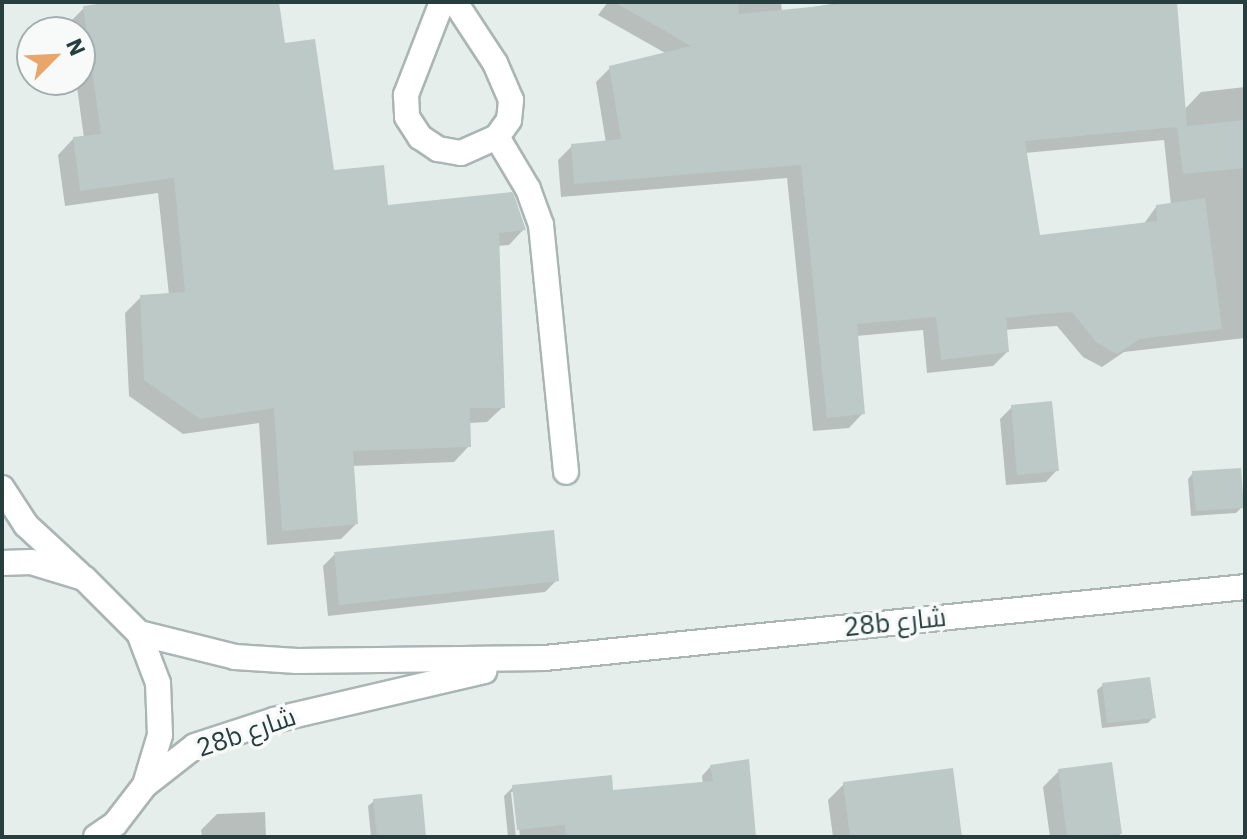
<!DOCTYPE html>
<html>
<head>
<meta charset="utf-8">
<style>
  body { margin:0 }
  #map { position:relative; width:1247px; height:839px; overflow:hidden; background:#e6eeec; font-family:"IBM Plex Sans",Cairo,sans-serif }
  div>[style] { position:absolute }
  .shadow>* { inset:0; background:#0003 }
  .building>* { inset:0; background:#bcc9c6 }
  .roads { filter:drop-shadow(2px 0 #a9b6b4) drop-shadow(-2px 0 #a9b6b4) drop-shadow(0 2px #a9b6b4) drop-shadow(0 -2px #a9b6b4) }
  .minor>* { height:24px; margin:-12px; padding:0 12px; transform-origin:12px; border-radius:12px; background:#fff }
  span { translate:-50% -50%; white-space:nowrap; text-align:center; line-height:1.15; -webkit-text-stroke:7px #f7faf9; paint-order:stroke }
  .street-label { font-size:26px; color:#263f3e }
  .frame { position:absolute; inset:0; border:4px solid #263f3e; pointer-events:none }
  .north { position:absolute; left:16px; top:16px; width:80px; height:80px; box-sizing:border-box; background:#f7faf9; border:2px solid #a3afae; border-radius:50%; rotate:66deg; font-size:22px; font-weight:700; line-height:32px; text-align:center; color:#263f3e }
  .north::after { content:''; display:block; margin:auto; width:28px; height:36px; background:#e8a66b; clip-path:polygon(50% 0,100% 100%,50% 72%,0 100%) }
</style>
</head>
<body>
<div id="map">
  <div class="shadow">
    <div style="clip-path:polygon(119px 2px,277px 2px,283px 45px,332px 172px,386px 207px,524px 229px,509px 245px,497px 246px,503px 407px,487px 422px,469px 423px,469px 446px,454px 462px,352px 466px,356px 524px,341px 539px,267px 545px,259px 423px,183px 434px,129px 396px,125px 313px,141px 297px,169px 295px,158px 193px,65px 206px,58px 155px,73px 139px,84px 138px,76px 80px,80px 32px,70px 32px,68px 24px,84px 8px)"></div>
    <div style="clip-path:polygon(evenodd,608px 2px,781px 2px,782px 12px,844px 2px,1175px 2px,1184px 110px,1201px 92px,1245px 87px,1245px 338px,1124px 352px,1102px 367px,1083px 357px,1057px 326px,1027px 328px,1005px 330px,1007px 352px,993px 366px,927px 373px,923px 330px,856px 336px,863px 413px,849px 428px,813px 431px,787px 178px,561px 197px,558px 160px,572px 146px,606px 143px,596px 82px,610px 68px,667px 54px,598px 15px,608px 2px,1164px 140px,1171px 205px,1156px 207px,1143px 225px,1038px 237px,1025px 153px,1164px 140px)"></div>
    <div style="clip-path:polygon(1012px 407px,1057px 470px,1046px 482px,1006px 485px,1000px 419px)"></div>
    <div style="clip-path:polygon(1193px 473px,1242px 507px,1236px 513px,1191px 516px,1188px 479px)"></div>
    <div style="clip-path:polygon(335px 554px,557px 580px,545px 592px,328px 616px,323px 566px)"></div>
    <div style="clip-path:polygon(1103px 685px,1154px 717px,1148px 723px,1102px 728px,1097px 690px)"></div>
    <div style="clip-path:polygon(1111px 764px,1120px 837px,1050px 837px,1043px 787px,1059px 771px)"></div>
    <div style="clip-path:polygon(711px 766px,754px 837px,520px 837px,515px 792px,511px 792px,516px 837px,508px 837px,504px 796px,513px 787px,612px 792px,703px 784px,702px 776px)"></div>
    <div style="clip-path:polygon(844px 784px,960px 837px,833px 837px,828px 800px)"></div>
    <div style="clip-path:polygon(374px 801px,424px 837px,371px 837px,368px 806px)"></div>
    <div style="clip-path:polygon(265px 812px,266px 837px,202px 837px,201px 830px,217px 814px)"></div>
  </div>
  <div class="building">
    <div style="clip-path:polygon(112px 2px,279px 2px,285px 43px,315px 39px,334px 170px,384px 165px,388px 205px,512px 192px,514px 195px,526px 230px,499px 233px,505px 408px,470px 408px,471px 447px,353px 451px,358px 524px,282px 531px,274px 408px,200px 419px,144px 380px,140px 295px,185px 292px,174px 178px,80px 191px,73px 137px,101px 134px,83px 6px)"></div>
    <div style="clip-path:polygon(614px 2px,738px 2px,739px 14px,863px 2px,1177px 2px,1187px 126px,1245px 120px,1245px 168px,1183px 174px,1177px 127px,1025px 141px,1040px 235px,1157px 221px,1156px 205px,1205px 198px,1222px 329px,1140px 339px,1117px 354px,1097px 343px,1072px 312px,1043px 314px,1006px 318px,1009px 352px,941px 360px,936px 317px,857px 324px,865px 414px,827px 418px,801px 165px,574px 184px,571px 144px,621px 139px,609px 66px,691px 46px)"></div>
    <div style="clip-path:polygon(1052px 401px,1059px 471px,1017px 475px,1011px 405px)"></div>
    <div style="clip-path:polygon(1241px 468px,1244px 508px,1196px 511px,1192px 471px)"></div>
    <div style="clip-path:polygon(554px 530px,559px 581px,339px 605px,334px 552px)"></div>
    <div style="clip-path:polygon(1150px 677px,1156px 718px,1107px 723px,1102px 683px)"></div>
    <div style="clip-path:polygon(749px 759px,756px 837px,566px 837px,565px 825px,517px 830px,512px 785px,612px 775px,613px 790px,713px 781px,710px 765px)"></div>
    <div style="clip-path:polygon(1112px 762px,1122px 834px,1067px 837px,1058px 769px)"></div>
    <div style="clip-path:polygon(953px 768px,962px 837px,850px 837px,843px 782px)"></div>
    <div style="clip-path:polygon(422px 794px,426px 837px,377px 837px,373px 799px)"></div>
  </div>
  <div class="roads">
    <div class="minor">
      <div style="left:442px;top:2px;width:100px;rotate:111.2deg"></div>
      <div style="left:406px;top:95px;width:22px;rotate:87deg"></div>
      <div style="left:407px;top:117px;width:24px;rotate:57deg"></div>
      <div style="left:420px;top:137px;width:22px;rotate:34deg"></div>
      <div style="left:438px;top:149px;width:23px;rotate:10deg"></div>
      <div style="left:461px;top:153px;width:39px;rotate:-24deg"></div>
      <div style="left:497px;top:137px;width:21px;rotate:-55deg"></div>
      <div style="left:509px;top:120px;width:20px;rotate:-84deg"></div>
      <div style="left:511px;top:100px;width:40px;rotate:-113.4deg"></div>
      <div style="left:495px;top:63px;width:73px;rotate:-123.3deg"></div>
      <div style="left:497px;top:137px;width:61px;rotate:59.2deg"></div>
      <div style="left:528px;top:189px;width:38px;rotate:70deg"></div>
      <div style="left:541px;top:225px;width:248px;rotate:84.2deg"></div>
      <div style="left:2px;top:488px;width:44px;rotate:57deg"></div>
      <div style="left:26px;top:525px;width:72px;rotate:42.8deg"></div>
      <div style="left:2px;top:563px;width:29px;rotate:-2deg"></div>
      <div style="left:31px;top:562px;width:55px;rotate:16.8deg"></div>
      <div style="left:84px;top:578px;width:78px;rotate:45deg"></div>
      <div style="left:139px;top:633px;width:53px;rotate:69.2deg"></div>
      <div style="left:158px;top:683px;width:52px;rotate:87.8deg"></div>
      <div style="left:160px;top:735px;width:52px;rotate:106.7deg"></div>
      <div style="left:145px;top:785px;width:49px;rotate:127.6deg"></div>
      <div style="left:115px;top:824px;width:23px;rotate:146deg"></div>
      <div style="left:139px;top:633px;width:99px;rotate:14deg"></div>
      <div style="left:235px;top:657px;width:62px;rotate:3.7deg"></div>
      <div style="left:297px;top:661px;width:248px;rotate:-0.7deg"></div>
      <div style="left:545px;top:658px;width:704px;rotate:-5.79deg"></div>
      <div style="left:145px;top:785px;width:63px;rotate:-38deg"></div>
      <div style="left:195px;top:746px;width:83px;rotate:-18.2deg"></div>
      <div style="left:274px;top:720px;width:216px;rotate:-13.1deg"></div>
    </div>
  </div>
  <div class="street-label">
    <span style="left:895px;top:622px;rotate:-6deg">28b شارع</span>
    <span style="left:246px;top:732px;rotate:-19deg">28b شارع</span>
  </div>
  <div class="frame"></div>
  <div class="north">N</div>
</div>
</body>
</html>
